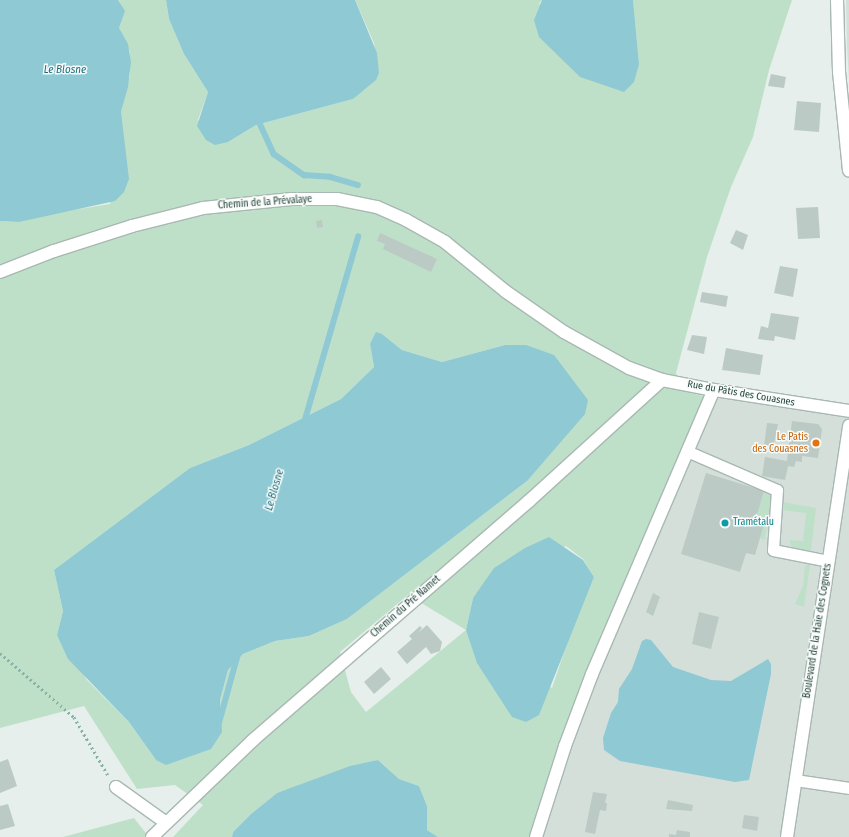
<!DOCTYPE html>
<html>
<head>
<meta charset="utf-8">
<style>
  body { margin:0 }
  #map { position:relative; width:849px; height:837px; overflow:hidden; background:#e6efeb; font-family:"Fira Sans Condensed",sans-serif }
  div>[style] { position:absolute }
  .built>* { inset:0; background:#d4dfda }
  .green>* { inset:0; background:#bfe0c8 }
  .water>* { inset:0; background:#8ec9d4 }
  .stream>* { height:5.5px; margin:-2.75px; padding:0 2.75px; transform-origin:2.75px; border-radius:2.75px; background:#8ec9d4 }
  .building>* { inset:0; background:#bbcac4 }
  .path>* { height:2.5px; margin-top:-1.25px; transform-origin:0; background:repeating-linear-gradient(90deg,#86b3a5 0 2px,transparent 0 5px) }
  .roads { filter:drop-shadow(1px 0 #a8b8b2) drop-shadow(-1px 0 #a8b8b2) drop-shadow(0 1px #a8b8b2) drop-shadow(0 -1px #a8b8b2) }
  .service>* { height:11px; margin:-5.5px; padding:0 5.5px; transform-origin:5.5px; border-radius:5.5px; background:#fff }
  .minor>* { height:12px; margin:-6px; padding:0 6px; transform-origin:6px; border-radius:6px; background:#fff }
  .tertiary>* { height:12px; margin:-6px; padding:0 6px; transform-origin:6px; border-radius:6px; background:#fff }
  .secondary>* { height:12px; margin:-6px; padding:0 6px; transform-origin:6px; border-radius:6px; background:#fff }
  .dots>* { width:11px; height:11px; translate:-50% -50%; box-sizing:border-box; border:2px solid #f7fbf9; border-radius:50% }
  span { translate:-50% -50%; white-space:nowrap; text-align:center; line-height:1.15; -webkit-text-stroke:3px #f7fbf9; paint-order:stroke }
  .street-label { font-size:10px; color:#24423a }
  .food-label { font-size:10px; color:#c56008 }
  .right { translate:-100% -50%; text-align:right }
  .culture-label { font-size:10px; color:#0d838f }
  .left { translate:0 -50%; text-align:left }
  .water-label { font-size:11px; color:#1c6f80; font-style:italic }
</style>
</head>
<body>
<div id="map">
  <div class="built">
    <div style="clip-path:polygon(846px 0,849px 0,849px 79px,847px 46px)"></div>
    <div style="clip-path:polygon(708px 397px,849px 411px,849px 837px,538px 837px,590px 689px)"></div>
  </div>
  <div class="green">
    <div style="clip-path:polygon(evenodd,118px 0,166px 0,169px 19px,184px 54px,208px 92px,198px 120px,228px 142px,256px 125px,353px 99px,379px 73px,374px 43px,355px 0,542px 0,539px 4px,639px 64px,633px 0,792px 0,769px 70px,753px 137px,731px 187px,707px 257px,676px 373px,682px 391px,708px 397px,590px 689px,538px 837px,438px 837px,427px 830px,427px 806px,419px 786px,399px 779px,378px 760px,277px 793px,251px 814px,233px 832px,232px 837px,173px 837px,203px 805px,175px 785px,137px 789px,84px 706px,0 728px,0 221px,19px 222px,48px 214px,110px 204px,121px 112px,130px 75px,130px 52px,119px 28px,123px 16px,122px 6px,118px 0,382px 334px,402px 350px,442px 362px,505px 345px,527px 481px,347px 619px,309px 636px,275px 641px,243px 654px,228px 670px,220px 700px,221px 716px,156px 760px,129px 722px,87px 680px,57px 635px,63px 611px,54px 570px,190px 468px,249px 445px,341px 399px,374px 367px,370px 344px,382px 334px,118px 0,566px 546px,583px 559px,594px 577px,573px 626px,552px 688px,466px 630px,473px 598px,483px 586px,566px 546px,118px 0,408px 595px,466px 630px,366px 712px,351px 692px,340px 652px,408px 595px)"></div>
    <div style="clip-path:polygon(764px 492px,771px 495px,765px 540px,760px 538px,764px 524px,755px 522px)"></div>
    <div style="clip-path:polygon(782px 502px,816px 508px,811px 551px,792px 548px,790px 544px,790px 540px,803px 541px,806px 513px,781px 510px)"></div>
    <div style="clip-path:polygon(808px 564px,810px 565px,804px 607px,795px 604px,803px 586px,805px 566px)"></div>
    <div style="clip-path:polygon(134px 818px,149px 837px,63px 837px)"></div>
  </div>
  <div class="water">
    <div style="clip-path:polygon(0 0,118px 0,122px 6px,125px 11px,119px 28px,128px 44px,131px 62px,128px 87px,121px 112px,129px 179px,124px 192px,115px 201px,19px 222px,0 221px)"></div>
    <div style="clip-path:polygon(166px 0,355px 0,377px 53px,379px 73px,376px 80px,353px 99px,256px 125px,228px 142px,215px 145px,206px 140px,197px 126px,208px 92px,184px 54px,169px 19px)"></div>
    <div style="clip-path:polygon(542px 0,633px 0,639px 64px,634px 82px,624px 92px,580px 77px,539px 37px,534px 20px)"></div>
    <div style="clip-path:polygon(376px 332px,382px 334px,402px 350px,442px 362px,505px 345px,526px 345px,554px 355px,588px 400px,585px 414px,527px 481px,347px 619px,309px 636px,275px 641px,243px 654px,228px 670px,220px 700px,222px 732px,211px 749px,166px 765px,156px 760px,129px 722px,68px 659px,57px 635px,63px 611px,54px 570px,190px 468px,249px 445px,341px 399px,374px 367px,370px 344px)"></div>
    <div style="clip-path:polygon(549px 537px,583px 560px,594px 577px,539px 715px,526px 722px,512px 717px,477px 663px,466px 630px,473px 598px,494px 568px,525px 548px)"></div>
    <div style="clip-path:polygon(646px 639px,651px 640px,673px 667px,711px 680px,731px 681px,768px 659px,771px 664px,771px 674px,749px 780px,735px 782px,620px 761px,604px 750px,603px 738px,611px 713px,618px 702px,619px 689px,632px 669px,642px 641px)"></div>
    <div style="clip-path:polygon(378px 760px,399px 779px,419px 786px,427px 806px,427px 830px,438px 837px,232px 837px,233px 832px,251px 814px,277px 793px,350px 766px)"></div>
  </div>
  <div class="stream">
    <div style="left:257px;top:117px;width:41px;rotate:65.3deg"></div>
    <div style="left:274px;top:154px;width:37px;rotate:35deg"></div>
    <div style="left:304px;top:175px;width:26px;rotate:4deg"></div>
    <div style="left:330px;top:177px;width:29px;rotate:16deg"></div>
    <div style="left:304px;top:423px;width:194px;rotate:-73.8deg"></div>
    <div style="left:219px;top:723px;width:72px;rotate:-74.6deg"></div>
  </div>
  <div class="building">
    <div style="clip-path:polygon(771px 74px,786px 77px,784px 88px,768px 86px)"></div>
    <div style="clip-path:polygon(797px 101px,821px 103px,819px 132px,794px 130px)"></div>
    <div style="clip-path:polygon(818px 207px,820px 238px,798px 239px,796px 208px)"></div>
    <div style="clip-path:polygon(322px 220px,323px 227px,317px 228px,316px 221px)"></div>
    <div style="clip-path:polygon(736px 230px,748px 235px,743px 250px,730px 243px)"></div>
    <div style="clip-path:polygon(380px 233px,437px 259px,431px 272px,383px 249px,385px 244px,377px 241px)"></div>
    <div style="clip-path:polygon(780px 266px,798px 269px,793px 297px,774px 293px)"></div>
    <div style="clip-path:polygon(702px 292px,728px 296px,726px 307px,700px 302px)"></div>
    <div style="clip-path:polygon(771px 313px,799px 317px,795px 340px,775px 336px,774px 341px,758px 339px,761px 326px,768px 328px)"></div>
    <div style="clip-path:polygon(692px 335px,707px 337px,704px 354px,687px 350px)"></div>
    <div style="clip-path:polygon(726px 348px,763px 355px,760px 375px,722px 370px)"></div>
    <div style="clip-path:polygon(792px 421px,818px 424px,822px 429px,818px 458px,802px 456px,802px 462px,796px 461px,794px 467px,788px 466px,785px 480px,762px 476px,765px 457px,787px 461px)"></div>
    <div style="clip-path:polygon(767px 423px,778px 424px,773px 447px,764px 446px)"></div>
    <div style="clip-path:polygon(706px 473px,764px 491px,755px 522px,764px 524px,760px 538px,755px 555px,746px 553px,740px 572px,681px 554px)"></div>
    <div style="clip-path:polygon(653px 593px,660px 597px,653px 616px,646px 612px)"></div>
    <div style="clip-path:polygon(699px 612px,719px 617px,711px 649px,692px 644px)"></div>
    <div style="clip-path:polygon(427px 625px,442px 642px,440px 651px,431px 654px,426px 647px,407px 664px,397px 652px,412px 639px,409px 636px,420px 626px,422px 628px,419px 632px)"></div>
    <div style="clip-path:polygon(381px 667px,391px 679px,374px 694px,364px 682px)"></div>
    <div style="clip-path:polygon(8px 759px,17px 786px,0 793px,0 762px)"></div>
    <div style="clip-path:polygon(593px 792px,607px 794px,605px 803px,607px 803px,606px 811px,600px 810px,595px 834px,585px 832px)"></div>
    <div style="clip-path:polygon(668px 800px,693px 805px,692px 811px,666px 809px)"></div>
    <div style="clip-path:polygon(8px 804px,15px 826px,0 830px,0 806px)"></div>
    <div style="clip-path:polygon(744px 815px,759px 817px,757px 831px,742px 828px)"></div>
    <div style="clip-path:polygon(677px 830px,690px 832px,690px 837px,669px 837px,669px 834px,676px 835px)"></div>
  </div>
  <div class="path">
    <div style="left:0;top:653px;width:98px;rotate:40.9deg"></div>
    <div style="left:74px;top:717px;width:67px;rotate:59.6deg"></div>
  </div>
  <div class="roads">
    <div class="service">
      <div style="left:689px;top:452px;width:96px;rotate:23.4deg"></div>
      <div style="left:777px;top:490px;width:60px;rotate:93.8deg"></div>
      <div style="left:773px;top:550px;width:56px;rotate:11.3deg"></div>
      <div style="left:795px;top:780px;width:55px;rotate:8.4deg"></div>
    </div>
    <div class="minor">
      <div style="left:116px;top:787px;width:60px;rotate:35.5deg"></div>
      <div style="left:152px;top:837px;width:140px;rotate:-43.8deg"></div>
      <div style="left:253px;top:740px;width:365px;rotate:-40.9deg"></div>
      <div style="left:529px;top:501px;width:180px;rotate:-42.3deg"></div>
      <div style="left:536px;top:837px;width:96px;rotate:-72.3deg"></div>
      <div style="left:565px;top:746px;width:77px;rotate:-69.4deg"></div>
      <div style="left:592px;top:674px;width:309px;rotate:-66.8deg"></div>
    </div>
    <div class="tertiary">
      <div style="left:0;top:272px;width:58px;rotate:-21.3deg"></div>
      <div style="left:54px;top:251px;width:82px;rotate:-17.8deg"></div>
      <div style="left:132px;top:226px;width:73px;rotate:-14.2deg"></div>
      <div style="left:203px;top:208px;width:89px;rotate:-5.8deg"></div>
      <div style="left:292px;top:199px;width:45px"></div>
      <div style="left:337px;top:199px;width:41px;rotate:11.3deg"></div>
      <div style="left:377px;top:207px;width:32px;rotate:24deg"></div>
      <div style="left:406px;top:220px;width:45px;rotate:29.4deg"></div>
      <div style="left:445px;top:242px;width:77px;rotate:39.2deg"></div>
      <div style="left:505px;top:291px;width:72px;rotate:34.8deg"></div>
      <div style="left:564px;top:332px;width:74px;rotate:29deg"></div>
      <div style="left:629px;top:368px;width:35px;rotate:20deg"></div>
      <div style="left:662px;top:380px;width:53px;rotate:10.9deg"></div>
      <div style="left:714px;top:390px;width:137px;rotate:8.8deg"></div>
    </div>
    <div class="secondary">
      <div style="left:837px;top:0;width:72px;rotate:88.4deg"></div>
      <div style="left:839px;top:72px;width:99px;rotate:84.2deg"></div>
      <div style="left:787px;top:837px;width:416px;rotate:-81.4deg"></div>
    </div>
  </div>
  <div class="dots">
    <div style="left:816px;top:443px;background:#e8710a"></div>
    <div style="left:725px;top:523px;background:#0f9aa8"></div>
  </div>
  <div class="street-label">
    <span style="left:265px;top:203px;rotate:-4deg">Chemin de la Prévalaye</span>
    <span style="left:741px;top:394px;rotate:10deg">Rue du Pâtis des Couasnes</span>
    <span style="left:406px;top:607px;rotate:-41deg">Chemin du Pré Namet</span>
    <span style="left:818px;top:631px;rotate:-81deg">Boulevard de la Haie des Cognets</span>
  </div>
  <div class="food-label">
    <span class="right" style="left:808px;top:443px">Le Patis<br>des Couasnes</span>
  </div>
  <div class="culture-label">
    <span class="left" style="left:733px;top:523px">Tramétalu</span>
  </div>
  <div class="water-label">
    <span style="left:65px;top:70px">Le Blosne</span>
    <span style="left:275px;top:490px;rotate:-74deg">Le Blosne</span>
  </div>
</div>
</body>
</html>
